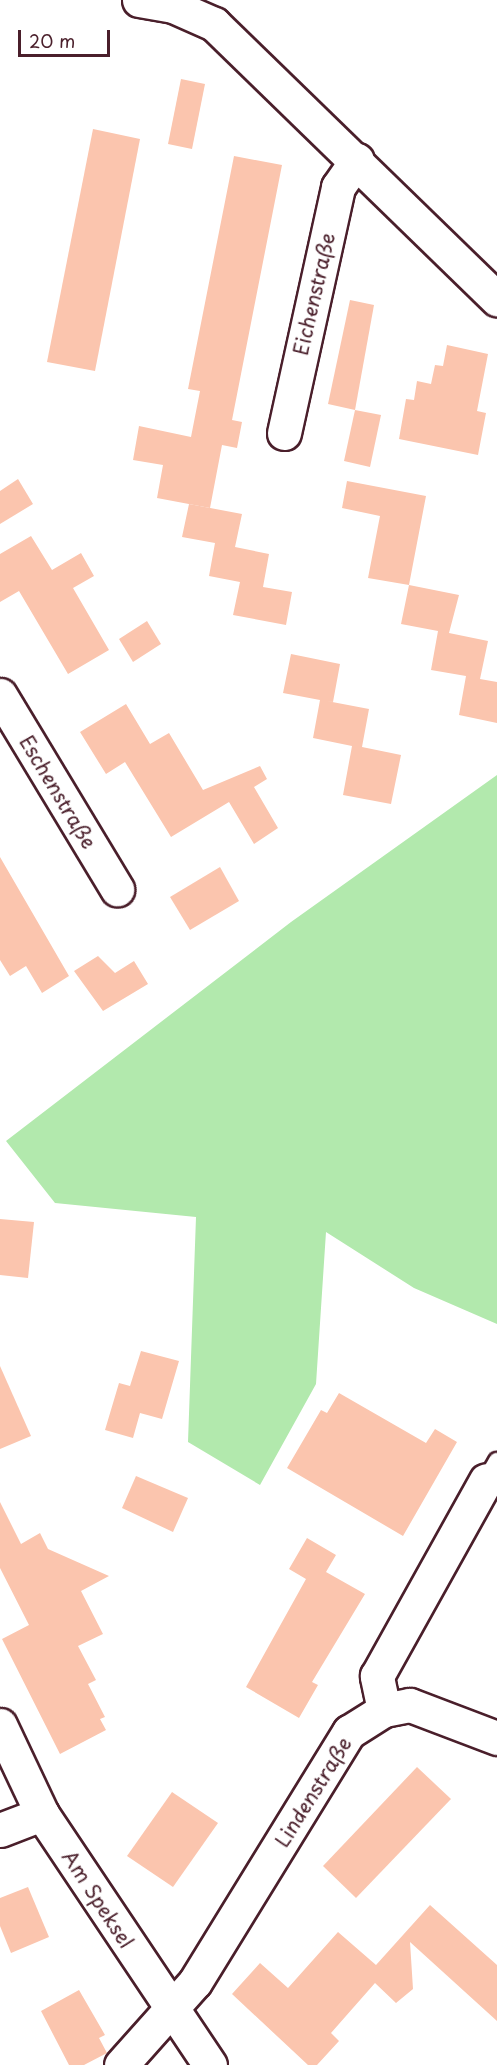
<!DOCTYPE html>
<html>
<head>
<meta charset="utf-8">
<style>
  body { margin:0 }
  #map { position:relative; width:497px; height:2065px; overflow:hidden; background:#fff; font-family:"Playpen Sans",sans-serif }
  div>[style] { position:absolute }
  .green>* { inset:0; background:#b2e9ad }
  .building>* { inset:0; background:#fbc5ae }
  .roads { filter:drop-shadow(2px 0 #4a1f2b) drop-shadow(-2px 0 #4a1f2b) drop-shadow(0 2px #4a1f2b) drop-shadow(0 -2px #4a1f2b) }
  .service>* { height:16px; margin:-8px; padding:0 8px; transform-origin:8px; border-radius:8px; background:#fff }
  .minor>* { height:33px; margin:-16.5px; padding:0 16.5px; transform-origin:16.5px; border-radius:16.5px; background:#fff }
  span { translate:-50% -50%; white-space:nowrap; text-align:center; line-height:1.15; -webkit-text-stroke:4.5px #fff; paint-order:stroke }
  .street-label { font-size:20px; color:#4a1f2b }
  .scale { position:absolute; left:18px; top:30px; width:92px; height:27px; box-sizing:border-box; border:3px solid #4a1f2b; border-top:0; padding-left:8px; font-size:18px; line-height:21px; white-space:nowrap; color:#4a1f2b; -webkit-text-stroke:4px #fff; paint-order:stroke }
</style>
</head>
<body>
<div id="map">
  <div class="green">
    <div style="clip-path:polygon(497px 775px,497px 1324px,414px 1288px,326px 1232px,316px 1384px,260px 1485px,188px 1442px,196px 1217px,55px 1203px,6px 1141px,291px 922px)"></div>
  </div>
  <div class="building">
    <div style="clip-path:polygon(181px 79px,205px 84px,192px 149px,168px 144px)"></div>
    <div style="clip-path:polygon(93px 129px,140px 139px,95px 371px,47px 362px)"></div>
    <div style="clip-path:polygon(234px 156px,282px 165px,232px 420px,242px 422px,237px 448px,222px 445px,210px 508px,157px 498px,163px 465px,133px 460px,139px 426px,191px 437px,200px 391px,188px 389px)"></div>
    <div style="clip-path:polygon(350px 300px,374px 305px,355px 410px,328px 404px)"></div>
    <div style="clip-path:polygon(447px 345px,488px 354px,477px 411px,486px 413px,478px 455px,399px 439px,406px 399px,414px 400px,417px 381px,431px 384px,435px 365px,443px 366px)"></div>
    <div style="clip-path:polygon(355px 410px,381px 415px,370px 467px,344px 461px)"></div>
    <div style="clip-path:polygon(18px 479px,33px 504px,0 524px,0 491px)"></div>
    <div style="clip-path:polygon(347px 481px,426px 496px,409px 585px,368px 578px,380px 516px,342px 508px)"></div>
    <div style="clip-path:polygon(189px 504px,242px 514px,235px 547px,269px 554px,263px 587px,292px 592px,286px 625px,233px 615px,240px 582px,209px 576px,215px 543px,182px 537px)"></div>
    <div style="clip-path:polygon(31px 536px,52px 570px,81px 553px,94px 576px,73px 588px,109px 650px,68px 674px,19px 591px,0 602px,0 554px)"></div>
    <div style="clip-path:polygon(409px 585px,459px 595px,449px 633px,488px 641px,480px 679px,497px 682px,497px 723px,459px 715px,466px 676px,431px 670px,438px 631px,401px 624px)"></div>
    <div style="clip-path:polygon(147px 621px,161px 644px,133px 662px,119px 639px)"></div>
    <div style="clip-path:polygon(291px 654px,340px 664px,333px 702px,327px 701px,369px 709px,362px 747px,401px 755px,391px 804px,343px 795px,352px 746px,313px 738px,320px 700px,283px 693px)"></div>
    <div style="clip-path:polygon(126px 704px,150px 744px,169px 733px,203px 790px,260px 766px,267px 779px,254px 787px,278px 828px,254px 844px,229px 802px,171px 837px,125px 762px,106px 774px,80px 732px)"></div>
    <div style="clip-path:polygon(0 857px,69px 976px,42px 993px,26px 966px,10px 976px,0 960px)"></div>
    <div style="clip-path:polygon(220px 867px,239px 901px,190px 930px,170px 897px)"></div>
    <div style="clip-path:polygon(98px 956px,115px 973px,134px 961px,148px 984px,103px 1011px,74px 971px)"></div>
    <div style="clip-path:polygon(0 1219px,34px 1222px,28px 1278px,0 1275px)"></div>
    <div style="clip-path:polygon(141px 1351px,179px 1361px,162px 1419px,140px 1413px,133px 1438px,105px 1430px,119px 1383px,130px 1386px)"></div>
    <div style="clip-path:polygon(0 1366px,31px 1436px,0 1449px)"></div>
    <div style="clip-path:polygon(339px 1393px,426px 1443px,435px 1429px,457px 1442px,403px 1536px,287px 1468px,321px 1410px,327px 1413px)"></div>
    <div style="clip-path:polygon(136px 1476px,188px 1498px,173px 1532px,122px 1508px)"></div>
    <div style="clip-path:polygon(0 1502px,21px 1544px,40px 1533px,48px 1549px,109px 1576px,81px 1591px,103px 1634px,78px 1646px,96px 1680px,88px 1684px,105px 1717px,100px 1719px,106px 1730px,60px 1754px,2px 1639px,29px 1625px,0 1568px)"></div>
    <div style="clip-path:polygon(307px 1538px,336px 1555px,326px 1572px,365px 1594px,312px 1682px,318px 1685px,299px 1718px,246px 1687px,306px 1579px,289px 1569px)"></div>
    <div style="clip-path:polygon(417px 1767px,451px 1799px,356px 1898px,323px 1866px)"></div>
    <div style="clip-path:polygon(172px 1792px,218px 1823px,173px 1887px,127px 1856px)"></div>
    <div style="clip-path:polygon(28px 1887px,49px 1937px,11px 1953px,0 1926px,0 1898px)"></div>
    <div style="clip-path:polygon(430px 1905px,497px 1965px,497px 2021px,410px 1942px,413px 1989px,396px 2003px,375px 1983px,331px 2033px,339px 2041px,317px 2065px,308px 2065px,232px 1994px,260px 1963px,288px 1988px,338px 1932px,376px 1965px)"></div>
    <div style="clip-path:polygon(79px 1990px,105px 2035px,99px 2038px,107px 2053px,84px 2065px,69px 2065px,41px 2011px)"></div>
  </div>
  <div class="roads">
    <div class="service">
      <div style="left:486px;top:1480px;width:22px;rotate:-60deg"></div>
    </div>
    <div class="minor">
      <div style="left:139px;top:0;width:35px;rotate:10deg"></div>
      <div style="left:173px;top:6px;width:45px;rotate:23.7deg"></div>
      <div style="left:214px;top:24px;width:395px;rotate:44.2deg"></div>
      <div style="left:284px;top:433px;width:252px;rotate:-77.6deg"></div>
      <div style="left:338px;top:187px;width:33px;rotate:-55deg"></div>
      <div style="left:0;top:695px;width:227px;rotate:58.9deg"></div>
      <div style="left:384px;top:1710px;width:35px;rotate:-102deg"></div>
      <div style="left:377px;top:1676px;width:224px;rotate:-60.9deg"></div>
      <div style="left:0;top:1725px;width:98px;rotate:64.7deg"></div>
      <div style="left:42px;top:1814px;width:302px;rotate:56.2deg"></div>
      <div style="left:0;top:1830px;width:45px;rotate:-20.9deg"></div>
      <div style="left:121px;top:2065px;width:111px;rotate:-48.3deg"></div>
      <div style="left:195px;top:1982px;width:294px;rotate:-58.4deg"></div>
      <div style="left:349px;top:1732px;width:41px;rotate:-32.2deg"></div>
      <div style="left:384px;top:1710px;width:26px;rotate:-11deg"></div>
      <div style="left:410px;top:1705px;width:93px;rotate:20.8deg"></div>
    </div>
  </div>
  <div class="street-label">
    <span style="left:314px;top:294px;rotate:-77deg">Eichenstraße</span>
    <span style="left:58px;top:792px;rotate:59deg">Eschenstraße</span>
    <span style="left:313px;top:1792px;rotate:-58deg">Lindenstraße</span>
    <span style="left:98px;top:1899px;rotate:57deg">Am Speksel</span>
  </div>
  <div class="scale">20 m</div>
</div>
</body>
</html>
